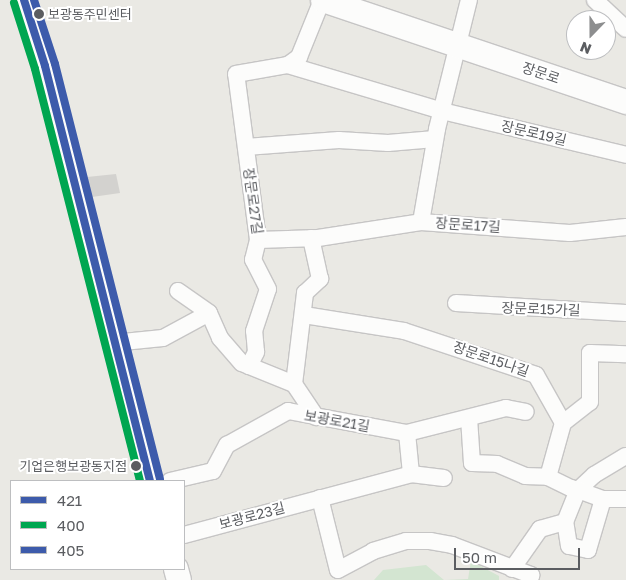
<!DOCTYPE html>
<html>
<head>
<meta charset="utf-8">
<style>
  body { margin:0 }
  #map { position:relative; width:626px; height:580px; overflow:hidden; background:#eae9e4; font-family:"Golos Text","Noto Sans KR",sans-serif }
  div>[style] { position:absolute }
  .green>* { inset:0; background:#d3e5d1 }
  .building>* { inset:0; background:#d3d2cf }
  .roads { filter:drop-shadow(1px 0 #c6c5c5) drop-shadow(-1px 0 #c6c5c5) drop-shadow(0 1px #c6c5c5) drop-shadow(0 -1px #c6c5c5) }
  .street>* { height:16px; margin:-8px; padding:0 8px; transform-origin:8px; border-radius:8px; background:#fcfcfb }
  .secondary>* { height:24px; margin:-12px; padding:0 12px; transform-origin:12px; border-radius:12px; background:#fcfcfb }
  .bus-1>* { height:8px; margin:-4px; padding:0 4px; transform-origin:4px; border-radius:4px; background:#3d5bab }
  .bus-2>* { height:8px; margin:-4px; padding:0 4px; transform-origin:4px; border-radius:4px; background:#00a651 }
  .bus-3>* { height:8px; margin:-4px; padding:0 4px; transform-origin:4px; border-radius:4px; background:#3d5bab }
  .dots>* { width:14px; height:14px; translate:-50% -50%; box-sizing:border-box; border:2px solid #fff; border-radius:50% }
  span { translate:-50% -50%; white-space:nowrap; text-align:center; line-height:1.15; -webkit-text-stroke:4px #fff; paint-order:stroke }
  .bus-label { font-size:13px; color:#5b5d61 }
  .left { translate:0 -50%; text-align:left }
  .right { translate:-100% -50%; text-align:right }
  .street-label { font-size:14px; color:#5b5d61 }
  .legend { position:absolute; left:10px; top:480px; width:175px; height:90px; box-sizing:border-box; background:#fff; border:1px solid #bdbec0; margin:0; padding:6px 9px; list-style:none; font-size:15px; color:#5b5d61 }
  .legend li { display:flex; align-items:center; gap:10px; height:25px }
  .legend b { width:25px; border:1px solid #bdbec0 }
  .north { position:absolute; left:566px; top:10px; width:50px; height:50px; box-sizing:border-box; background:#fff; border:1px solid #bdbec0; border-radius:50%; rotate:202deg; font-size:14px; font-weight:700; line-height:20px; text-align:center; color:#5b5d61 }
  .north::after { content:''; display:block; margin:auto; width:18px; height:22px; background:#8d8e8f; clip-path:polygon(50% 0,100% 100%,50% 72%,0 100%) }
  .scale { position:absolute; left:454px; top:548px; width:126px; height:22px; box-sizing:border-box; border:2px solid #5b5d61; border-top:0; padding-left:6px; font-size:15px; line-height:18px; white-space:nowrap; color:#5b5d61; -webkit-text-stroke:4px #fff; paint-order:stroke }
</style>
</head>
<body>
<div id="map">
  <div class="green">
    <div style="clip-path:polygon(471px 561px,499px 576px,499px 580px,374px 580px,383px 570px,426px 565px,444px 580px,468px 579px)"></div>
  </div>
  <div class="building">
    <div style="clip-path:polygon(116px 174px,120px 193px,92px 197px,87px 177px)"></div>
  </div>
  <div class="roads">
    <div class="street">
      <div style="left:595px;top:0;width:42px;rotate:43.1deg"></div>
      <div style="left:288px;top:65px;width:161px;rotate:16.6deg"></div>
      <div style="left:442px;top:111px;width:189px;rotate:13.4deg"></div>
      <div style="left:246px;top:147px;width:93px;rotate:-4.3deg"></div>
      <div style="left:339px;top:140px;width:49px;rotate:3.5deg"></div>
      <div style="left:388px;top:143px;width:47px;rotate:-4.9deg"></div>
      <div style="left:421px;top:222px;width:94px;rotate:-80.2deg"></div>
      <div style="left:437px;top:129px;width:133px;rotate:-76.1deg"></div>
      <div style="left:258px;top:240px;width:60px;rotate:-1.9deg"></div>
      <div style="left:318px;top:238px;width:104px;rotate:-8.8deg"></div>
      <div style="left:421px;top:222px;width:149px;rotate:4.2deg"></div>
      <div style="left:570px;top:233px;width:56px;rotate:-6.1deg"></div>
      <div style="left:178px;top:291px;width:38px;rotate:35deg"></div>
      <div style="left:209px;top:313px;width:27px;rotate:66deg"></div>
      <div style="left:220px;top:338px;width:33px;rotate:49deg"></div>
      <div style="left:242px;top:363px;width:56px;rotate:22deg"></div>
      <div style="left:294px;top:384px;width:40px;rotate:56deg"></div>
      <div style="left:456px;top:303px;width:170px;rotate:3.4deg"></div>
      <div style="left:304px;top:315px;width:101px;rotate:9.1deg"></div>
      <div style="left:404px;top:331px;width:139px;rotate:18.4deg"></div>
      <div style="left:536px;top:375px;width:55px;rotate:60.6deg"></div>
      <div style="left:563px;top:423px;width:56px;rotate:105.5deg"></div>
      <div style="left:548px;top:477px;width:25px;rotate:26deg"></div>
      <div style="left:571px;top:488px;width:7px;rotate:16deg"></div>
      <div style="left:578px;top:490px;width:22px;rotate:-43deg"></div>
      <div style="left:594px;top:475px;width:37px;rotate:-31deg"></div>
      <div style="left:113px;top:343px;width:50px;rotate:-5.7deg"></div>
      <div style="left:163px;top:338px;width:52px;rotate:-28.5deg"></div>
      <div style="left:249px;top:366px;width:16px;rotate:-63deg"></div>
      <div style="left:256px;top:352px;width:21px;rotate:-95deg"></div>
      <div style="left:254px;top:331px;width:44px;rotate:-71.6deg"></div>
      <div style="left:268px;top:289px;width:33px;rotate:-117deg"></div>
      <div style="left:253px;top:260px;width:21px;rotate:-76deg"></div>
      <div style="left:258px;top:240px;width:167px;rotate:-97.5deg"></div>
      <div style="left:236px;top:74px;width:53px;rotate:-9.8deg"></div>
      <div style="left:288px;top:65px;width:14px;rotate:-36deg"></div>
      <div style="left:299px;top:57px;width:61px;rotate:-68deg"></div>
      <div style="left:294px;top:384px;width:92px;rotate:-83.1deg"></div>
      <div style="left:305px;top:293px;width:21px;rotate:-43deg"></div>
      <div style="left:320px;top:279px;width:42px;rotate:-102.4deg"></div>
      <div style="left:469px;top:418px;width:45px;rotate:86.2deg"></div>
      <div style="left:472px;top:463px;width:25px;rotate:2deg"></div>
      <div style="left:497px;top:464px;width:30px;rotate:23deg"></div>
      <div style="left:525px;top:476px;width:23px;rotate:2deg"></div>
      <div style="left:563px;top:423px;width:34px;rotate:-38deg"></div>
      <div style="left:590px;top:402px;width:49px;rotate:-90deg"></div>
      <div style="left:590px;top:353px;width:36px;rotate:2deg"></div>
      <div style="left:407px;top:433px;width:41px;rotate:84.4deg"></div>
      <div style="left:170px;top:481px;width:44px;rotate:-13.1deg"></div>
      <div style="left:213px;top:471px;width:30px;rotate:-62deg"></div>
      <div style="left:227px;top:445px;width:70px;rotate:-29.1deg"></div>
      <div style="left:288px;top:411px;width:121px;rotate:10.5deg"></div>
      <div style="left:407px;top:433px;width:102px;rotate:-14.2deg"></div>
      <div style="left:506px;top:408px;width:20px;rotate:11deg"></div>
      <div style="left:320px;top:498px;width:74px;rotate:76deg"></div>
      <div style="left:338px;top:570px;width:40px;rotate:-28deg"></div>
      <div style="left:373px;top:551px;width:34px;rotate:-17deg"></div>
      <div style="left:406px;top:541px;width:24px"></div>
      <div style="left:430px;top:541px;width:22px;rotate:10deg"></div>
      <div style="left:452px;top:545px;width:85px;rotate:20.8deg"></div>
      <div style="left:531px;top:575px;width:5px;rotate:101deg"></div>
      <div style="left:603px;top:499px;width:53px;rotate:106.4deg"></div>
      <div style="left:588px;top:550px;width:19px;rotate:-168deg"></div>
      <div style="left:569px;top:546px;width:24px;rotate:-99deg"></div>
      <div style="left:565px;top:522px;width:35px;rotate:-68deg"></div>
      <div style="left:578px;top:490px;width:27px;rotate:20deg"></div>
      <div style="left:603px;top:499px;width:23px"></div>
      <div style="left:184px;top:535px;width:235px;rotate:-15deg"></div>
      <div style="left:411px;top:474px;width:33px;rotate:7deg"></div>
      <div style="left:512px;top:569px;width:49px;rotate:-55deg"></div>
      <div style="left:540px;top:529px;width:26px;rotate:-16deg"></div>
    </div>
    <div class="secondary">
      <div style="left:24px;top:0;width:69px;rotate:72.3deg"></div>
      <div style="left:45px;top:66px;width:428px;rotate:75.8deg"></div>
      <div style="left:323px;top:0;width:320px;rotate:18.6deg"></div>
      <div style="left:176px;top:569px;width:11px;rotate:75deg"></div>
    </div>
  </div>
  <div class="bus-1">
    <div style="left:24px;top:0;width:69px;rotate:72.3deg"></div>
    <div style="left:45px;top:66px;width:428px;rotate:75.8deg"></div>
  </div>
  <div class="bus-2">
    <div style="left:14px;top:3px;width:69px;rotate:72.3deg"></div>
    <div style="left:35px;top:69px;width:425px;rotate:75.7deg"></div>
  </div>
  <div class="bus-3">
    <div style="left:34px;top:0;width:67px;rotate:71.8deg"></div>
    <div style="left:55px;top:64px;width:428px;rotate:75.8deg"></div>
  </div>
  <div class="dots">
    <div style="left:39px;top:14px;background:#5b5d61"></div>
    <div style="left:136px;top:466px;background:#5b5d61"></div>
  </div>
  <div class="bus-label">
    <span class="left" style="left:48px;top:14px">보광동주민센터</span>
    <span class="right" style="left:127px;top:466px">기업은행보광동지점</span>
  </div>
  <div class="street-label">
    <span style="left:541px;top:73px;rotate:19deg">장문로</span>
    <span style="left:534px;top:133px;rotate:13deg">장문로19길</span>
    <span style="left:253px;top:201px;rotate:82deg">장문로27길</span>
    <span style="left:468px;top:225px;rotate:4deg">장문로17길</span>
    <span style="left:541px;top:309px;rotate:2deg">장문로15가길</span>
    <span style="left:491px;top:359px;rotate:19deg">장문로15나길</span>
    <span style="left:337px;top:421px;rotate:10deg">보광로21길</span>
    <span style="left:252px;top:516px;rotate:-15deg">보광로23길</span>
  </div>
  <ul class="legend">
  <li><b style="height:6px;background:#3d5bab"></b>421</li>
  <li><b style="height:6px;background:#00a651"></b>400</li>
  <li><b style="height:6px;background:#3d5bab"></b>405</li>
  </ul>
  <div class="north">N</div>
  <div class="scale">50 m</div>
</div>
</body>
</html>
